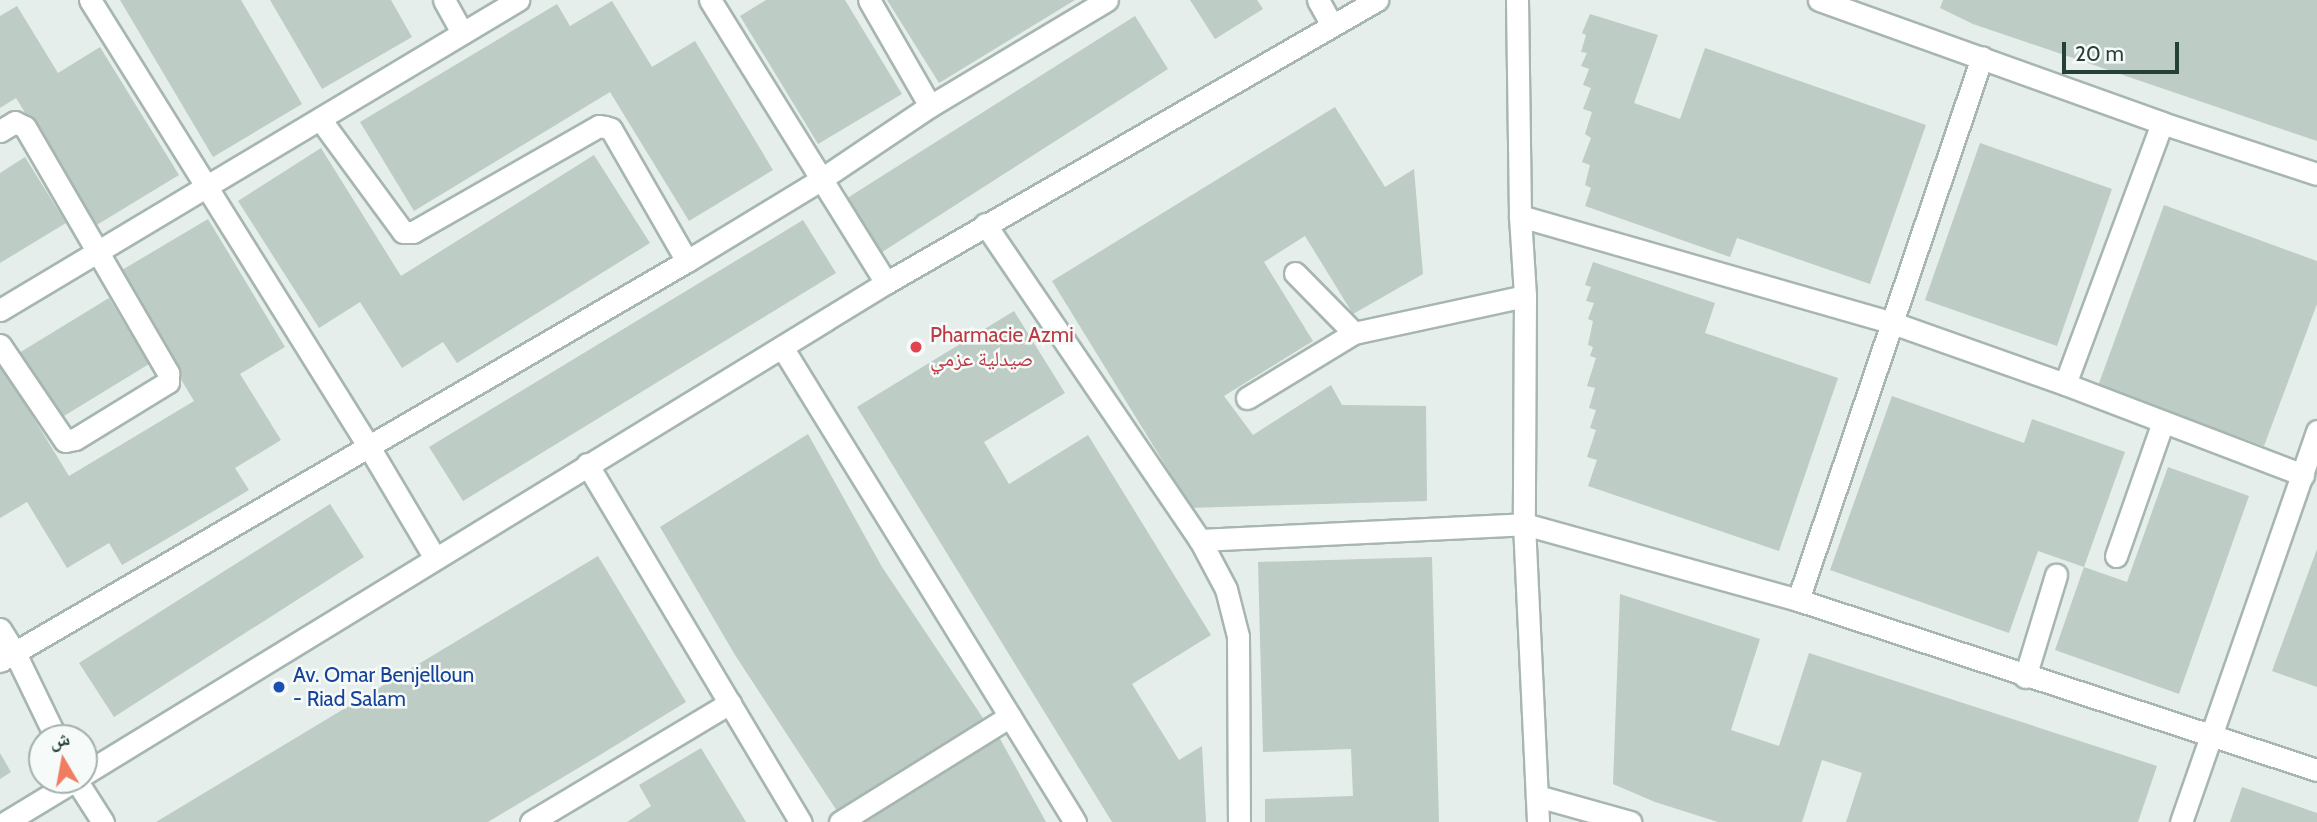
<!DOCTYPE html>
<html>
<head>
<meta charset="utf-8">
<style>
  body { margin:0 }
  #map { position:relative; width:2317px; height:822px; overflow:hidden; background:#e5eeea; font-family:Cabin,"Noto Naskh Arabic",sans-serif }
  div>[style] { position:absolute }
  .building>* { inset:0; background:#bdccc5 }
  .roads { filter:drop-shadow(2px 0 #a7b6b1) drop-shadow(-2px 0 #a7b6b1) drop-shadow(0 2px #a7b6b1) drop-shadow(0 -2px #a7b6b1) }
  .street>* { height:21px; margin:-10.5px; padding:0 10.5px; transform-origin:10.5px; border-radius:10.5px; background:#fff }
  .dots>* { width:19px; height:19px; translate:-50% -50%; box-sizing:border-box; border:4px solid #f6faf8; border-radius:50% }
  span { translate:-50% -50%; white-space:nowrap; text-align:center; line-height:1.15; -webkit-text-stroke:5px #f6faf8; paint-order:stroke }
  .health-label { font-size:21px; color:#be3a42 }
  .left { translate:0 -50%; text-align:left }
  .transit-label { font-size:21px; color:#164399 }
  .north { position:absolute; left:28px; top:724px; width:70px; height:70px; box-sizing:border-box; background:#f6faf8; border:2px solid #a2b0ab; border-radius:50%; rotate:350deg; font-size:19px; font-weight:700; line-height:28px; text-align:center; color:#244037 }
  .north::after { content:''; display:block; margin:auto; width:24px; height:32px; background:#ef7d62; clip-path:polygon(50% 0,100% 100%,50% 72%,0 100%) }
  .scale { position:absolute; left:2062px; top:42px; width:117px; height:32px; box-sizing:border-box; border:4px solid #244037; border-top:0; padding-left:9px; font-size:21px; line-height:24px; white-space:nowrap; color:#244037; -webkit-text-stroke:5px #f6faf8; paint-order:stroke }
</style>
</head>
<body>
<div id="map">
  <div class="building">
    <div style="clip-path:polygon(120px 0,241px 0,302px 104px,213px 157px)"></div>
    <div style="clip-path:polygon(270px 0,391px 0,412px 37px,322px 89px)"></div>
    <div style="clip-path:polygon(766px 0,845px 0,902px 94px,818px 144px,740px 16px)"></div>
    <div style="clip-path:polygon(887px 0,1075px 0,939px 83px)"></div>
    <div style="clip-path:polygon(1190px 0,1257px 0,1263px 9px,1215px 39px)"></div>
    <div style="clip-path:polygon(1943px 0,2317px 0,2317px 141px,1973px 24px,1940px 8px)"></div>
    <div style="clip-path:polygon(612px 1px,652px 67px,695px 41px,773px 170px,689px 221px,610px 92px,414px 211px,360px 122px,557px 4px,570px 26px)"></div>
    <div style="clip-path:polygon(17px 6px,58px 73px,100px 47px,179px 175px,95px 226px,16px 98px,0 108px,0 16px)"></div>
    <div style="clip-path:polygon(1590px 14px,1658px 35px,1634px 103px,1680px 119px,1705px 48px,1926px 125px,1870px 284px,1737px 238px,1730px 257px,1585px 206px,1591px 188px,1585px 185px,1590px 165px,1582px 162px,1591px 138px,1585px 134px,1592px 112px,1583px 109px,1591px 88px,1583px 85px,1589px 69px,1581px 66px,1587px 53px,1581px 52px,1586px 35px,1582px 33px)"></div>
    <div style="clip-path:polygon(1135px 16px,1168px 69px,876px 256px,841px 202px)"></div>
    <div style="clip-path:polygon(1335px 107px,1385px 187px,1414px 169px,1423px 274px,1353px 314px,1305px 236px,1264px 262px,1313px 341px,1224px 396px,1253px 435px,1331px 385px,1342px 405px,1426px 406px,1427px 501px,1188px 508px,1175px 481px,1052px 281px)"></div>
    <div style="clip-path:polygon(1980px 143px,2112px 189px,2057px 346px,1925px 300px)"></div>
    <div style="clip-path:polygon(321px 148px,401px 276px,594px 155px,650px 243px,457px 363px,443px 342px,402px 368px,360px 302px,319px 328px,238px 201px)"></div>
    <div style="clip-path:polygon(25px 157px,66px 223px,0 263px,0 173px)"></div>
    <div style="clip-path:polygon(2164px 205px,2317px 261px,2317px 304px,2264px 446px,2098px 386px)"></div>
    <div style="clip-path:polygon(208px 219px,285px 347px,240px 374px,281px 440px,235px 468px,249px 490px,153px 547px,122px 565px,109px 543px,67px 568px,27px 502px,0 518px,0 363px,69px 476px,194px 401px,117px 273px)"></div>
    <div style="clip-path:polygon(803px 220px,836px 273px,463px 501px,429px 447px)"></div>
    <div style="clip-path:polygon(1593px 262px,1715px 303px,1705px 333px,1838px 378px,1779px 551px,1588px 486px,1597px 460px,1587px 457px,1596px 430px,1590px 428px,1596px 410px,1589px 408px,1595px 388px,1587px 386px,1596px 358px,1590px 356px,1593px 347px,1588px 345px,1593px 321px,1588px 319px,1594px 303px,1586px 301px,1591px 287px,1585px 285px)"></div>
    <div style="clip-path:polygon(109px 298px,149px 364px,59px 419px,19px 353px)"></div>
    <div style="clip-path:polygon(1014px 311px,1065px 393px,984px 442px,1009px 484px,1088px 435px,1211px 635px,1132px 684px,1179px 760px,1202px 746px,1206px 822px,1112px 822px,857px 407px)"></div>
    <div style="clip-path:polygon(1892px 396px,2024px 443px,2032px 419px,2125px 452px,2084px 567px,2038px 551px,2009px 633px,1830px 570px)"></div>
    <div style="clip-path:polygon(808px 434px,882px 567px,985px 721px,837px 811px,735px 655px,660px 527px)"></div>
    <div style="clip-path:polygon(2168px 467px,2249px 496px,2179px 694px,2055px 650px,2084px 567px,2127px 582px)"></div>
    <div style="clip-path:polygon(330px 504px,364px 557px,114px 717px,79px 663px)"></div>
    <div style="clip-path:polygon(2317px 549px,2317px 687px,2272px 671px)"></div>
    <div style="clip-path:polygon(598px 556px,686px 702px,595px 758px,488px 822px,156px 822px)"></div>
    <div style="clip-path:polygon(1432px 557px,1439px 822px,1265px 822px,1265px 799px,1353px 796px,1351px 749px,1263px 752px,1258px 562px)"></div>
    <div style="clip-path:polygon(1620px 594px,1760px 639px,1731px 730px,1779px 746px,1809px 653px,2157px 766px,2138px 822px,1846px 822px,1862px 773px,1822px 760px,1802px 822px,1718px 822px,1655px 802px,1613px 784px)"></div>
    <div style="clip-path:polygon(999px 737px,1046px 822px,865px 822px,920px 786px)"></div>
    <div style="clip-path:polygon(701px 748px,746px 822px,627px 822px,651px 806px,639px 785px)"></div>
    <div style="clip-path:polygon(0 753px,11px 772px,0 779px)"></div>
    <div style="clip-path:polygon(2242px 787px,2317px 813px,2317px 822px,2230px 822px)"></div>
  </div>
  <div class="roads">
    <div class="street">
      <div style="left:90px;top:0;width:527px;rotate:58.03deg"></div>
      <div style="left:369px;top:447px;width:129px;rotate:59.3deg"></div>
      <div style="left:444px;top:0;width:37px;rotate:61deg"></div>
      <div style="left:710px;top:0;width:333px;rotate:58.1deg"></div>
      <div style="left:1318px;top:0;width:29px;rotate:61deg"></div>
      <div style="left:1517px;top:0;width:216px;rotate:89.2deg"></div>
      <div style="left:1520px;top:216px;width:80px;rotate:86.4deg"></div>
      <div style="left:1525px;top:296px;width:228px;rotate:90.3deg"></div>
      <div style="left:1524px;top:524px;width:298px;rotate:87.3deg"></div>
      <div style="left:1819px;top:0;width:364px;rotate:19.7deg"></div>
      <div style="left:2162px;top:123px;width:163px;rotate:18.2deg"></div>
      <div style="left:930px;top:106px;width:206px;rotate:-30.9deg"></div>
      <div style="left:320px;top:119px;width:140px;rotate:53.7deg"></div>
      <div style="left:403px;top:232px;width:10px"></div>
      <div style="left:413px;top:232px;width:214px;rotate:-29.7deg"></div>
      <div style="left:599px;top:126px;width:6px;rotate:9deg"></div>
      <div style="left:605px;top:127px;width:6px;rotate:18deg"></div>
      <div style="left:611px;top:129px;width:152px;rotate:60.1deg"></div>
      <div style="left:0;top:131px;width:17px;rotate:-31deg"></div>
      <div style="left:15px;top:122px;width:11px;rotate:27deg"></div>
      <div style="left:25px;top:127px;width:285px;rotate:59.8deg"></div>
      <div style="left:168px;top:373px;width:9px;rotate:90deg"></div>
      <div style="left:168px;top:382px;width:109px;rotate:148.5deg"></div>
      <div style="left:75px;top:439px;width:10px;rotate:169deg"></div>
      <div style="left:65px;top:441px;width:116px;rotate:-124.1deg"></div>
      <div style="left:1520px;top:216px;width:385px;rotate:16deg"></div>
      <div style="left:1890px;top:322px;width:186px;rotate:19.5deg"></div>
      <div style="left:2065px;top:384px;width:255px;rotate:20.9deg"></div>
      <div style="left:985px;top:224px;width:382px;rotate:55.8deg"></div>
      <div style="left:1200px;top:540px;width:324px;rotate:-2.8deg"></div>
      <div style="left:1524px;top:524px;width:284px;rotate:15.5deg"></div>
      <div style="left:1798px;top:600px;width:546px;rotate:18.14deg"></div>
      <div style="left:1295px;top:273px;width:84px;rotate:45.5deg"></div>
      <div style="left:1354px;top:333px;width:175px;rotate:-12.2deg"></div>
      <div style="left:0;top:310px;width:604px;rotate:-30.9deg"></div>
      <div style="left:782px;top:347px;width:558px;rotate:58.33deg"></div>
      <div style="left:2065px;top:384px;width:278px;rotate:-69.6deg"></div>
      <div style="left:1247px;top:398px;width:125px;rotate:-31.3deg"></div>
      <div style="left:587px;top:464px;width:417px;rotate:59.2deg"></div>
      <div style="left:1200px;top:540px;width:55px;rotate:62deg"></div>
      <div style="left:1226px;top:589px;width:49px;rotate:75.7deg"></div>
      <div style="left:1238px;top:636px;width:186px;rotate:89.7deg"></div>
      <div style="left:2116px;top:556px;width:142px;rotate:-70.7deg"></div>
      <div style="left:1798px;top:600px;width:573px;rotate:-71.28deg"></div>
      <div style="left:0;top:629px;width:28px;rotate:58deg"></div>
      <div style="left:15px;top:653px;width:94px;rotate:64.2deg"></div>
      <div style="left:0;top:661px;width:795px;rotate:-30.21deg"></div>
      <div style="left:687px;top:261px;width:156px;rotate:-31.3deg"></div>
      <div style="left:820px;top:180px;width:133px;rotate:-33.9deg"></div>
      <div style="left:930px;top:106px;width:122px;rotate:-119.9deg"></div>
      <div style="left:2025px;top:677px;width:107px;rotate:-73.1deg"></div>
      <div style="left:84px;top:774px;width:940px;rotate:-31.48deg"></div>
      <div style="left:886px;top:283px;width:567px;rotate:-29.96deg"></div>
      <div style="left:76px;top:780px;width:50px;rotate:57.3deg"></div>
      <div style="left:1537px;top:796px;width:97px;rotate:15.6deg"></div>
      <div style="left:6px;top:822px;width:81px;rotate:-31.3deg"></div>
      <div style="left:531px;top:822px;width:232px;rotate:-30.9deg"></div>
      <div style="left:840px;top:822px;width:200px;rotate:-31.9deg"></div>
      <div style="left:2181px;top:822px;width:414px;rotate:-70.8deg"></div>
    </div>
  </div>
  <div class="dots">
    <div style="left:916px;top:347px;background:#e0444e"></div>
    <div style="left:279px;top:687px;background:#1a4fb4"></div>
  </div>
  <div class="health-label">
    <span class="left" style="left:930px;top:347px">Pharmacie Azmi<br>صيدلية عزمي</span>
  </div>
  <div class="transit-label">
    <span class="left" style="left:293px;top:687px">Av. Omar Benjelloun<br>- Riad Salam</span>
  </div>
  <div class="north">ش</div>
  <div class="scale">20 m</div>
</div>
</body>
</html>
